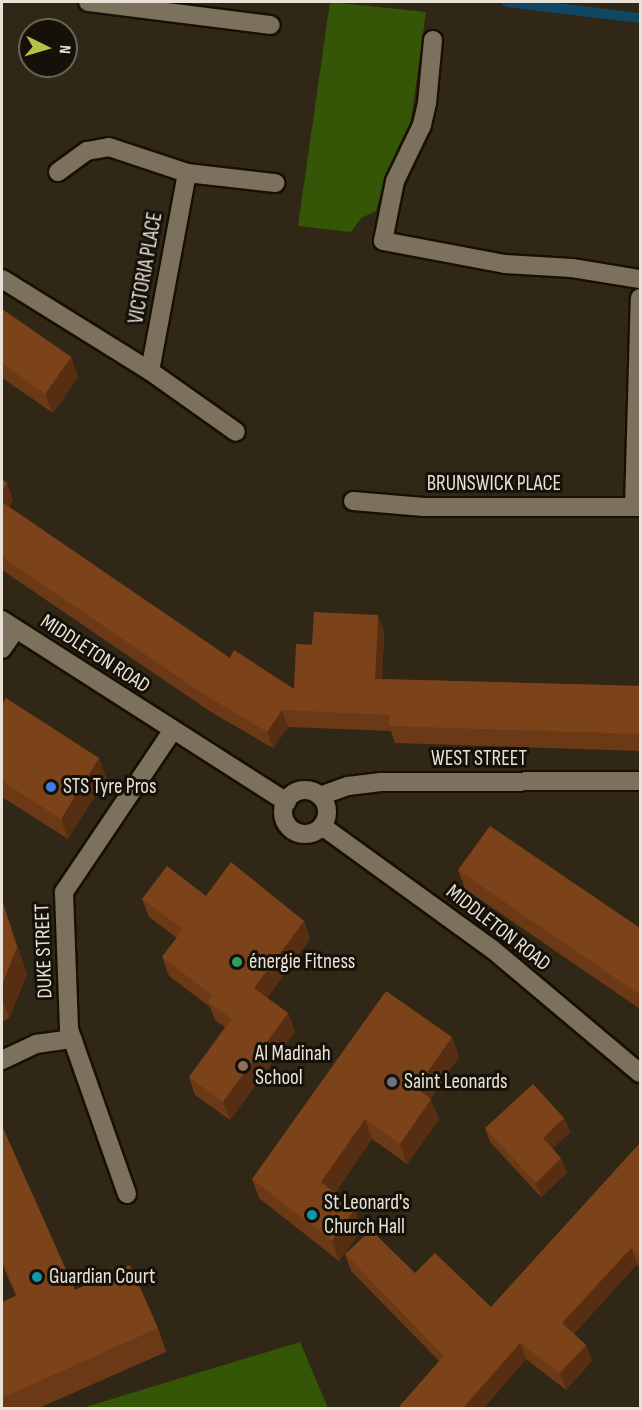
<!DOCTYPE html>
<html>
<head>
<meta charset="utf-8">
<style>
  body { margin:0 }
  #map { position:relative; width:642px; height:1410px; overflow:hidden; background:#302716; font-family:"Sofia Sans Condensed",sans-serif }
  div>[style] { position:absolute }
  .green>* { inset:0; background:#355607 }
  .stream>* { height:10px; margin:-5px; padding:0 5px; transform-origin:5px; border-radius:5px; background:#104863 }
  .roads { filter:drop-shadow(2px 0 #181002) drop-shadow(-2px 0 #181002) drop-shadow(0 2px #181002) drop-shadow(0 -2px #181002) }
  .minor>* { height:18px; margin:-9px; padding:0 9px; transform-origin:9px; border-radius:9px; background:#7c715d }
  .minor>.ring { margin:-9px; padding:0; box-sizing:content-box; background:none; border:18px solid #7c715d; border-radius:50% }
  .wall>* { inset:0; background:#6b3916 }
  .shaded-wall>* { inset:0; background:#572e12 }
  .building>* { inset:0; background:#7c421a }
  .dots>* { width:16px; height:16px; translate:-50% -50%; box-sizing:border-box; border:3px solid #151109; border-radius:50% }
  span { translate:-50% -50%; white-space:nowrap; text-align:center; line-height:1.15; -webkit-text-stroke:6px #151109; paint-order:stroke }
  .street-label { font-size:21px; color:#e8e2d7 }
  .poi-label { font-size:21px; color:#e8e2d7 }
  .left { translate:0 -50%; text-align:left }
  .frame { position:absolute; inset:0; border:3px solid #e8e2d7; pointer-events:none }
  .north { position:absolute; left:18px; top:18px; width:60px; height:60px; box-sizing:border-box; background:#151109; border:2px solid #69655b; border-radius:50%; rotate:95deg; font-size:16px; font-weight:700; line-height:24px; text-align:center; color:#e8e2d7 }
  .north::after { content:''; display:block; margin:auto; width:21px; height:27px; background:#b7c148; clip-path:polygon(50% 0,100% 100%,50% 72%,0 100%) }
</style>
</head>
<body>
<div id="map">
  <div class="green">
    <div style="clip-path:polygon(330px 2px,426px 12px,410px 127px,384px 181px,376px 211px,361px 218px,351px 232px,298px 226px)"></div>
    <div style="clip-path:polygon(300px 1342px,328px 1408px,82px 1408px)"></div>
  </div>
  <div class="stream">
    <div style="left:507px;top:2px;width:134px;rotate:6.9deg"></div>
  </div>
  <div class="roads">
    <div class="minor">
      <div style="left:88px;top:2px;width:184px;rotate:7.2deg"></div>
      <div style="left:433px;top:40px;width:63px;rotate:95.4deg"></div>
      <div style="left:427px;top:103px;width:23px;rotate:103deg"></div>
      <div style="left:422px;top:125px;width:62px;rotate:115.7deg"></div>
      <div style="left:395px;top:181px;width:61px;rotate:101.3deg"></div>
      <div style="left:383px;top:241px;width:124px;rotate:10.7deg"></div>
      <div style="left:505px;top:264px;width:67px;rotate:3.4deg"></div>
      <div style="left:572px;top:268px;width:69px;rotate:9.2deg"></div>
      <div style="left:58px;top:172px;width:36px;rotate:-36deg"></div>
      <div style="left:87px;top:151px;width:22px;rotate:-10deg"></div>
      <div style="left:109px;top:147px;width:82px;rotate:18.4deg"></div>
      <div style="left:187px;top:173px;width:89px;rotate:6.5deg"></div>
      <div style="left:2px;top:279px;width:174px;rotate:31.9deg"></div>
      <div style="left:150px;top:371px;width:105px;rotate:35.3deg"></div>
      <div style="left:150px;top:371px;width:201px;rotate:-79.4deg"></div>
      <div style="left:353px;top:501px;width:71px;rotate:4.8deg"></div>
      <div style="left:424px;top:507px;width:216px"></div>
      <div style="left:634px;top:507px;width:209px;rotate:-88.4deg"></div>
      <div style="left:2px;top:620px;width:338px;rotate:32.6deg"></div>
      <div style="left:2px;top:649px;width:24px;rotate:-55deg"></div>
      <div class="ring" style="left:283px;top:790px;width:26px;height:26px"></div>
      <div style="left:320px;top:796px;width:30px;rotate:-20deg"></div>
      <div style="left:348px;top:786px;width:33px;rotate:-7deg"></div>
      <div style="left:381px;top:782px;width:259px;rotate:-0.2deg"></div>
      <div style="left:322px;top:826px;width:210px;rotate:35.9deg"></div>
      <div style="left:492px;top:949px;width:193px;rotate:40deg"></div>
      <div style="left:2px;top:1060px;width:38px;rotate:-25deg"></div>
      <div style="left:36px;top:1044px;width:37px;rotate:-8deg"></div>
      <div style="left:127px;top:1194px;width:175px;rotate:-109.4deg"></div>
      <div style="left:69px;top:1029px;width:137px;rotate:-92.1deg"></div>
      <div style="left:64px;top:892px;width:195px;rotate:-56.1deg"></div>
    </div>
  </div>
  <div class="wall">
    <div style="clip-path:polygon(2px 309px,71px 357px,78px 377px,53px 413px,2px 378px)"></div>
    <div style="clip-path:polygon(2px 479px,7px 483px,13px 500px,9px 507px,230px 658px,294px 689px,312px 645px,378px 615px,384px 632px,382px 679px,640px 686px,640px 751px,395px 743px,391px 731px,288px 727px,273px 748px,211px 712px,2px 570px)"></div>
    <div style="clip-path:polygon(2px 704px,99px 758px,106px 778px,68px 839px,2px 797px)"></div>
    <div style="clip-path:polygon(458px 870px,640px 928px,640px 1009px,465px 889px)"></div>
    <div style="clip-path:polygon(206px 896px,304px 921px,310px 939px,267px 998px,288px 1013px,295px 1032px,230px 1120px,195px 1095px,189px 1077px,225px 1027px,215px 1020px,210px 1007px,169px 976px,162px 957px,177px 938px,149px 917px,142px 899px)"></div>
    <div style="clip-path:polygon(2px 900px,27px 974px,9px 1018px,2px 1022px)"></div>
    <div style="clip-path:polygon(452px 1037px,459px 1057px,430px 1098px,439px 1119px,407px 1164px,372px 1139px,335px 1193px,355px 1209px,362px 1229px,339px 1261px,259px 1198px,252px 1179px)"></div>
    <div style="clip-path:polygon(564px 1118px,570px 1132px,553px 1148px,567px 1173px,541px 1197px,490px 1142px,485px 1128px)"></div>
    <div style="clip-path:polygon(2px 1126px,75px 1290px,158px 1328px,166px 1352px,39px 1408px,2px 1408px,2px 1302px,16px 1296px,2px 1264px)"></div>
    <div style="clip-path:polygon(640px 1143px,640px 1268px,637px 1264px,574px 1334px,586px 1345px,592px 1361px,566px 1390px,526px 1359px,484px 1408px,398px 1408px,439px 1361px,351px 1271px,345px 1254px,415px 1273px,491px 1307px)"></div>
  </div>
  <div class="shaded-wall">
    <div style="clip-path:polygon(71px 357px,78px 377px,53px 413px,45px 394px)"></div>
    <div style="clip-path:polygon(7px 483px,13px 500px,3px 515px,2px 512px,2px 492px)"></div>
    <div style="clip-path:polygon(378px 615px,384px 632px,381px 695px,375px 679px)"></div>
    <div style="clip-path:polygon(282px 710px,288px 727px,273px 748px,267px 732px)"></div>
    <div style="clip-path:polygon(99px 758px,106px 778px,68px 839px,61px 819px)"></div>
    <div style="clip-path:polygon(2px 900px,27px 974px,9px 1018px,2px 997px)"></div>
    <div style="clip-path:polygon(304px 921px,310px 939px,261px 1006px,254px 988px)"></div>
    <div style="clip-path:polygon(288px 1013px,295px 1032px,230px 1120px,223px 1102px)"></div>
    <div style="clip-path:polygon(452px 1037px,459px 1057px,424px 1108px,416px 1088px)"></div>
    <div style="clip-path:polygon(431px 1099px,439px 1119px,407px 1164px,400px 1144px)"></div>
    <div style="clip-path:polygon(564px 1118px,570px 1132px,548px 1153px,543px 1138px)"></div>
    <div style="clip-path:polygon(365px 1119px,372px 1139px,328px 1202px,321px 1182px)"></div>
    <div style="clip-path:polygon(561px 1158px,567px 1173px,541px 1197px,536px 1183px)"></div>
    <div style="clip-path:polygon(355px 1209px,362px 1229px,339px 1261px,332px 1241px)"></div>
    <div style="clip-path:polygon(631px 1248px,637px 1264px,568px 1340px,562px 1323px)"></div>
    <div style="clip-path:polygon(520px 1343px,526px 1359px,484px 1408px,463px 1408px)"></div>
    <div style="clip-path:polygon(586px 1345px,592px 1361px,566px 1390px,560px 1373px)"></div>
  </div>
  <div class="building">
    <div style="clip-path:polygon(2px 309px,71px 357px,45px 394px,2px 363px)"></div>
    <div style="clip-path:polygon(2px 479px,7px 483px,2px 492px)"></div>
    <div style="clip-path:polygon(2px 502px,230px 658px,234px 650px,294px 689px,296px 644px,312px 645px,314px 612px,378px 615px,375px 679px,640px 686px,640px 734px,389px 726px,390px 715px,282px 710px,267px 732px,205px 695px,2px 557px)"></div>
    <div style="clip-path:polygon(6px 698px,99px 758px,61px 819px,2px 781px,2px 704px)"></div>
    <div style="clip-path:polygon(490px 826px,640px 928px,640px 995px,458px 870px)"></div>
    <div style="clip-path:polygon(231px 862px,304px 921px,254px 988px,288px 1013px,223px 1102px,189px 1077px,232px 1019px,208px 1002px,213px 996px,162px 957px,183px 929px,142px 899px,167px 866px,206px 896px)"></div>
    <div style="clip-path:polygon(2px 901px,17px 947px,2px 985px)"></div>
    <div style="clip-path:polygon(386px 991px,452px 1037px,416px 1088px,431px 1099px,400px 1144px,365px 1119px,321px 1182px,355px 1209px,332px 1241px,252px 1179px)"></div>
    <div style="clip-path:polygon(533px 1084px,564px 1118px,543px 1138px,561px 1158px,536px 1183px,485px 1128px)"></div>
    <div style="clip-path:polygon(2px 1126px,75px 1290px,130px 1265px,158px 1328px,2px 1398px,2px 1302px,17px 1295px,2px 1260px)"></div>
    <div style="clip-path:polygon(640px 1143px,640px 1257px,631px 1248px,562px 1323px,586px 1345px,560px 1373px,520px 1343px,463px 1408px,398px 1408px,444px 1356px,345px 1254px,371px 1230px,415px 1273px,435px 1253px,491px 1307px)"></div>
  </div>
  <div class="dots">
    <div style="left:51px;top:787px;background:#3f7fe0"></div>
    <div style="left:237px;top:962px;background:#2e9e5b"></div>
    <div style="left:243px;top:1066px;background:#8d6e63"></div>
    <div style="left:392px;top:1082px;background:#6b7280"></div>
    <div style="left:312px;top:1215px;background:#0f9aa8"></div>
    <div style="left:37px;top:1277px;background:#0f9aa8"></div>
  </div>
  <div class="street-label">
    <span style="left:146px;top:268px;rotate:-80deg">VICTORIA PLACE</span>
    <span style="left:494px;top:484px">BRUNSWICK PLACE</span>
    <span style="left:95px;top:654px;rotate:33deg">MIDDLETON ROAD</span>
    <span style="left:479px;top:759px">WEST STREET</span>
    <span style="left:498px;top:928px;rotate:38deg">MIDDLETON ROAD</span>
    <span style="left:44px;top:951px;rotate:-92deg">DUKE STREET</span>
  </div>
  <div class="poi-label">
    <span class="left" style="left:63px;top:787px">STS Tyre Pros</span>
    <span class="left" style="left:249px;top:962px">énergie Fitness</span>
    <span class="left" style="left:255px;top:1066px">Al Madinah<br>School</span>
    <span class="left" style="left:404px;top:1082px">Saint Leonards</span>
    <span class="left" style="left:324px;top:1215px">St Leonard's<br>Church Hall</span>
    <span class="left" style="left:49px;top:1277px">Guardian Court</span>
  </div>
  <div class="frame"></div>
  <div class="north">N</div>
</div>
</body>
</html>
